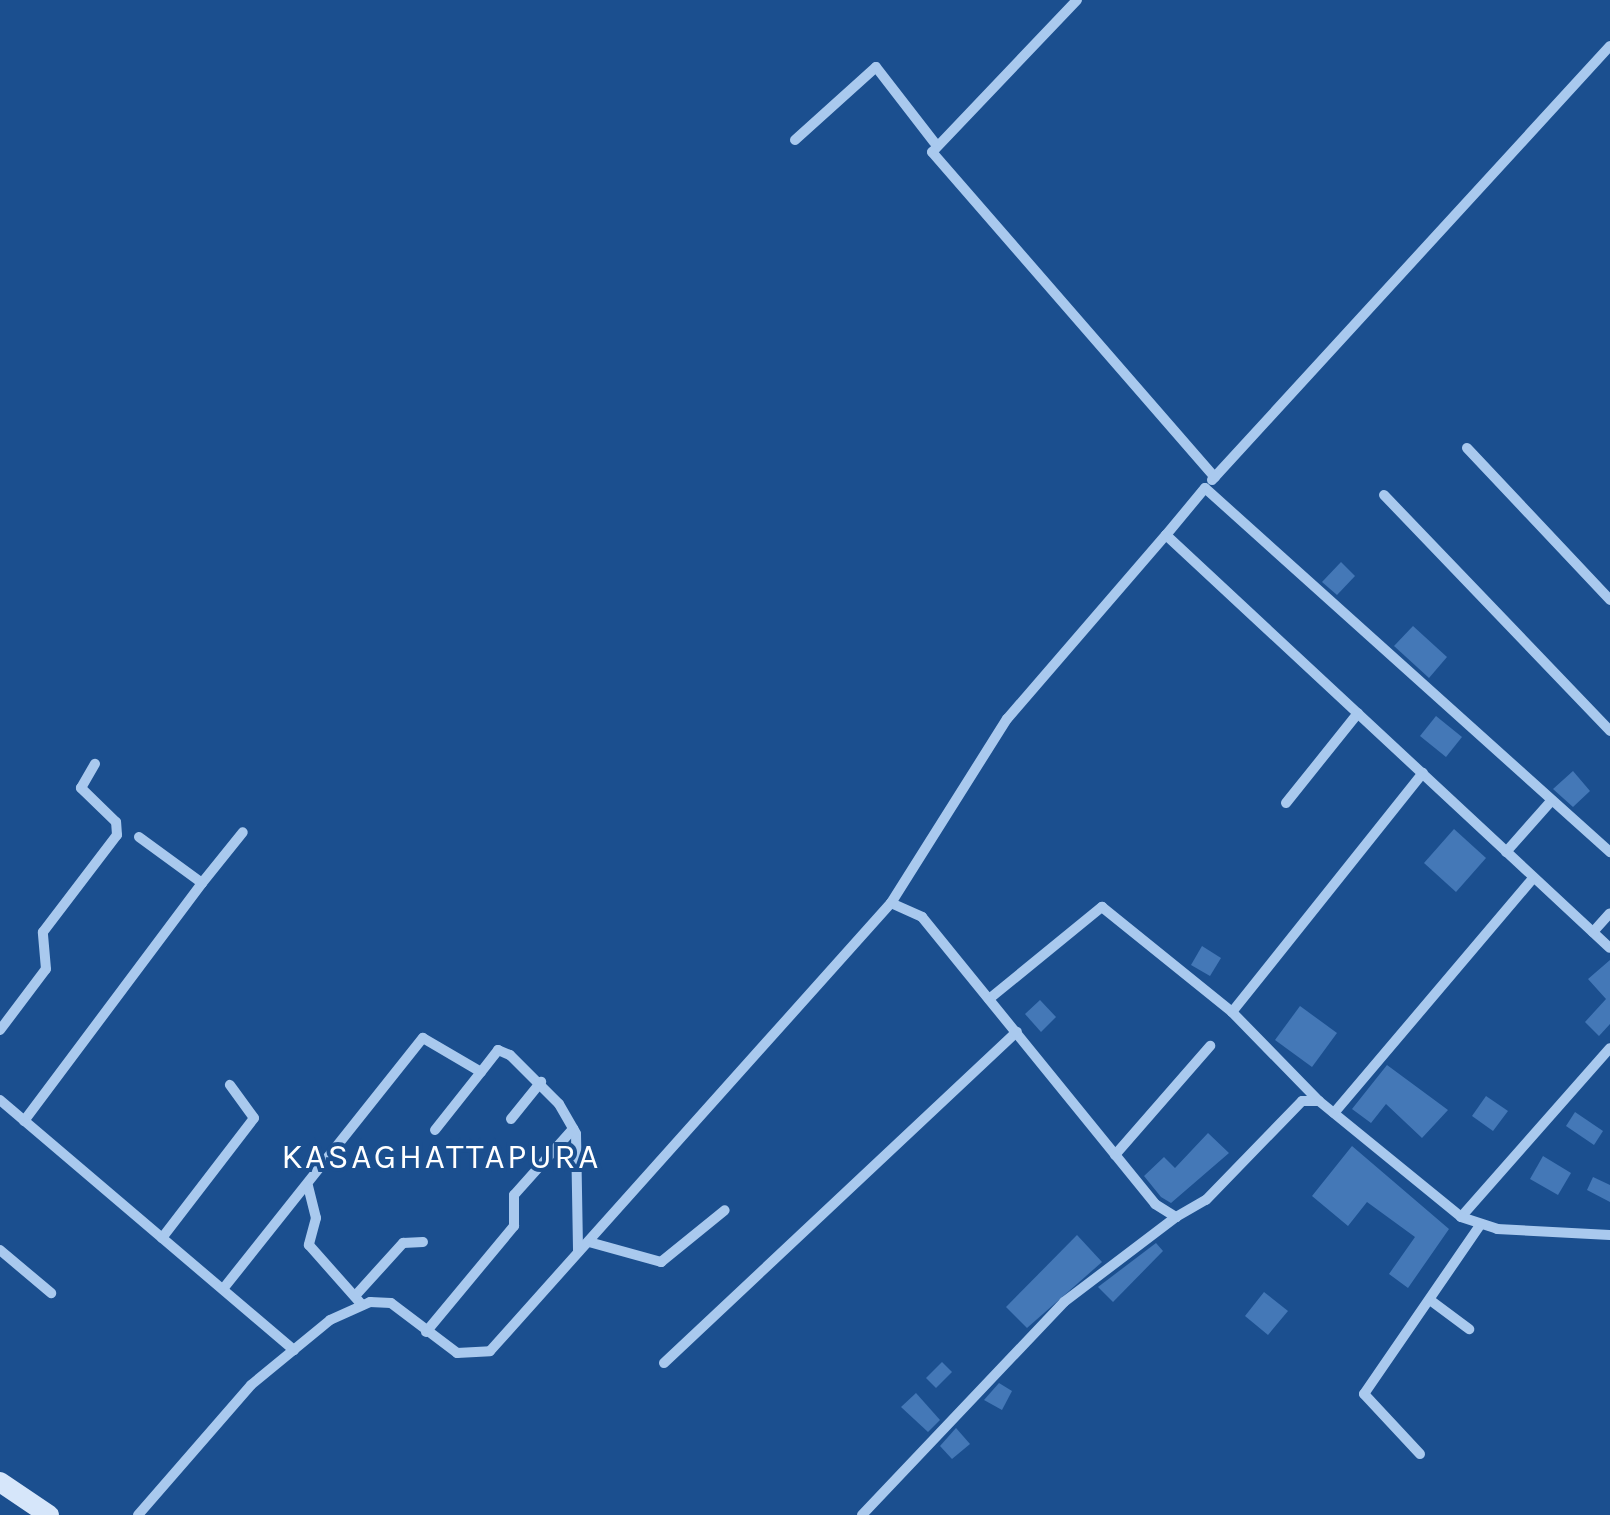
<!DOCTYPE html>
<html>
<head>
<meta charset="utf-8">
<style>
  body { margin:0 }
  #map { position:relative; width:1610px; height:1515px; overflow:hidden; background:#1b4f8f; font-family:Karla,sans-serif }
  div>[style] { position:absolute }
  .building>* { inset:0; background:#4478b7 }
  .street>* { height:10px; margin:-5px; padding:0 5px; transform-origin:5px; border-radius:5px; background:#a9c9ee }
  .secondary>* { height:20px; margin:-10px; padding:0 10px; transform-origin:10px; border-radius:10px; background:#d6e6fa }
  span { translate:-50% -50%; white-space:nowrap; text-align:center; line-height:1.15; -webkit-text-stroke:8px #1b4f8f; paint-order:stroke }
  .quarter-label { font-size:35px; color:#fff; letter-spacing:2.5px }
</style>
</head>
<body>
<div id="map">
  <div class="building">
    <div style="clip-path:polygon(1341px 562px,1355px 576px,1337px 595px,1322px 582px)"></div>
    <div style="clip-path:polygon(1413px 626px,1447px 657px,1429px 678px,1394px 646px)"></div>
    <div style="clip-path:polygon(1436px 716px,1462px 737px,1446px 757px,1420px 736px)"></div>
    <div style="clip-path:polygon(1573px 771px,1590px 791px,1573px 807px,1553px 789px)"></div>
    <div style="clip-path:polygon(1454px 829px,1486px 858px,1456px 892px,1424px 863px)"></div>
    <div style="clip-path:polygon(1202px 946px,1221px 958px,1210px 976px,1191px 965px)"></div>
    <div style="clip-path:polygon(1610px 960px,1610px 1024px,1599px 1036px,1585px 1022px,1606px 999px,1588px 979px)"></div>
    <div style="clip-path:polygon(1040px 1000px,1056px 1017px,1041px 1032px,1025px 1014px)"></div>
    <div style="clip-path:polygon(1300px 1006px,1337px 1033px,1312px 1067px,1275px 1040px)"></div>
    <div style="clip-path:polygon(1387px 1065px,1448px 1110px,1422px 1138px,1386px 1104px,1371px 1123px,1352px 1109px)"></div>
    <div style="clip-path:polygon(1486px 1096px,1508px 1111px,1493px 1131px,1472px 1116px)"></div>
    <div style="clip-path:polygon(1575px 1112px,1603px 1131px,1594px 1145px,1566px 1126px)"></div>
    <div style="clip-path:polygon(1208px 1133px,1229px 1153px,1171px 1203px,1161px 1197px,1144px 1176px,1164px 1157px,1175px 1168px)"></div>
    <div style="clip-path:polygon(1352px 1146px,1449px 1229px,1408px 1288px,1389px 1274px,1415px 1237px,1367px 1202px,1348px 1226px,1312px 1196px)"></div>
    <div style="clip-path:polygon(1543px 1156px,1571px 1173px,1558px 1195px,1530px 1179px)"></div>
    <div style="clip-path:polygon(1593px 1177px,1610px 1185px,1610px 1202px,1587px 1190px)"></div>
    <div style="clip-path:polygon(1077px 1235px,1102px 1262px,1027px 1328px,1006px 1307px)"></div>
    <div style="clip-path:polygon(1156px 1243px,1163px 1251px,1113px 1302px,1098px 1287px)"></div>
    <div style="clip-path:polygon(1264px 1292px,1288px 1311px,1268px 1335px,1245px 1316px)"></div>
    <div style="clip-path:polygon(942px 1362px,952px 1372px,936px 1388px,926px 1378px)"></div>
    <div style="clip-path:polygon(999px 1383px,1012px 1391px,1002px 1410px,984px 1400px)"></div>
    <div style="clip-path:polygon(916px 1393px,940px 1420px,928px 1432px,901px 1407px)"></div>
    <div style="clip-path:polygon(956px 1428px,970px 1444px,952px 1459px,940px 1446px)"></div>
  </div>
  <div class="street">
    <div style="left:1077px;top:0;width:210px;rotate:133.6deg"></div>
    <div style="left:932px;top:152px;width:431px;rotate:49deg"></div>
    <div style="left:795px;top:140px;width:109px;rotate:-42deg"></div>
    <div style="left:876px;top:67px;width:95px;rotate:52.3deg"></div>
    <div style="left:1467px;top:448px;width:209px;rotate:46.7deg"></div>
    <div style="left:1212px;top:480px;width:589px;rotate:-47.48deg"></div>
    <div style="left:1384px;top:495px;width:327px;rotate:46.2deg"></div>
    <div style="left:1166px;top:535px;width:61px;rotate:-50.3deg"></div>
    <div style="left:1205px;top:488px;width:545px;rotate:41.95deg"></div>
    <div style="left:1286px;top:803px;width:115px;rotate:-51.3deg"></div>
    <div style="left:1506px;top:852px;width:69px;rotate:-48.5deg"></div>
    <div style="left:202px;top:883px;width:65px;rotate:-51.2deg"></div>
    <div style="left:891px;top:903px;width:218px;rotate:-57.8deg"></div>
    <div style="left:1007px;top:719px;width:243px;rotate:-49.2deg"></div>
    <div style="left:1166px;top:535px;width:606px;rotate:42.93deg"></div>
    <div style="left:1593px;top:932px;width:25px;rotate:-48deg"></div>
    <div style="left:989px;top:999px;width:146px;rotate:-39.2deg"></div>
    <div style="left:1102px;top:907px;width:167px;rotate:38.9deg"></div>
    <div style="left:1232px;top:1012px;width:124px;rotate:45.7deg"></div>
    <div style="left:1232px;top:1012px;width:306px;rotate:-51.4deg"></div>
    <div style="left:0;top:1030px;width:76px;rotate:-53deg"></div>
    <div style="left:46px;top:969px;width:37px;rotate:-95deg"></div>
    <div style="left:43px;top:932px;width:122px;rotate:-52.7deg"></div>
    <div style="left:117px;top:835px;width:13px;rotate:-94deg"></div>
    <div style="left:116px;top:822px;width:49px;rotate:-135.8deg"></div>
    <div style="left:81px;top:788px;width:28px;rotate:-60deg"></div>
    <div style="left:0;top:1100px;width:386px;rotate:40.4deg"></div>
    <div style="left:1334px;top:1113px;width:308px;rotate:-49.7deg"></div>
    <div style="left:511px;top:1119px;width:48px;rotate:-51deg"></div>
    <div style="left:24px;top:1121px;width:297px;rotate:-53.2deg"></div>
    <div style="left:202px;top:883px;width:78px;rotate:-143.9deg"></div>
    <div style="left:435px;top:1130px;width:74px;rotate:-51.6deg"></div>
    <div style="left:1115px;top:1155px;width:145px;rotate:-48.9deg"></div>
    <div style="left:308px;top:1186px;width:33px;rotate:76deg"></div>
    <div style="left:316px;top:1218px;width:28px;rotate:105deg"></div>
    <div style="left:309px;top:1245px;width:80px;rotate:48.5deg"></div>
    <div style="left:1461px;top:1217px;width:225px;rotate:-48.6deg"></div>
    <div style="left:162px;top:1238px;width:151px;rotate:-52.5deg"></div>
    <div style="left:254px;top:1118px;width:41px;rotate:-126deg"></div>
    <div style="left:589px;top:1242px;width:75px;rotate:15.5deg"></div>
    <div style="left:661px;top:1262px;width:82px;rotate:-39.1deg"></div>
    <div style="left:0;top:1250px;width:67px;rotate:40.1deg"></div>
    <div style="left:223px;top:1289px;width:321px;rotate:-51.5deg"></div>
    <div style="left:423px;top:1038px;width:67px;rotate:30.4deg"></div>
    <div style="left:481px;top:1072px;width:28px;rotate:-52deg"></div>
    <div style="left:498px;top:1050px;width:13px;rotate:23deg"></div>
    <div style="left:510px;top:1055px;width:69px;rotate:45deg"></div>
    <div style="left:559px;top:1104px;width:34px;rotate:60deg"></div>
    <div style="left:576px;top:1134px;width:118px;rotate:89deg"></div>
    <div style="left:355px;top:1296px;width:72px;rotate:-47.8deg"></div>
    <div style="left:403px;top:1243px;width:20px;rotate:-3deg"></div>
    <div style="left:1430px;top:1300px;width:49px;rotate:36.6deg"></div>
    <div style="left:426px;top:1332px;width:138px;rotate:-50.3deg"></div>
    <div style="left:514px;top:1226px;width:31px;rotate:-90deg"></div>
    <div style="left:514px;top:1195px;width:89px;rotate:-48.2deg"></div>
    <div style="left:664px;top:1363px;width:484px;rotate:-43.2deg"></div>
    <div style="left:1420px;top:1454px;width:82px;rotate:-133deg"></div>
    <div style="left:1364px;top:1394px;width:206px;rotate:-55.5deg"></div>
    <div style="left:138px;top:1515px;width:172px;rotate:-49deg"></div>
    <div style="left:251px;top:1385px;width:102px;rotate:-39.4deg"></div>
    <div style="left:330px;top:1320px;width:44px;rotate:-24.2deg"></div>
    <div style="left:370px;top:1302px;width:21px;rotate:3deg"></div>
    <div style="left:391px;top:1303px;width:83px;rotate:37.1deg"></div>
    <div style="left:457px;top:1353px;width:33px;rotate:-3deg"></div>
    <div style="left:490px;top:1351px;width:601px;rotate:-48.17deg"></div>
    <div style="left:891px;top:903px;width:34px;rotate:24deg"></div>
    <div style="left:922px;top:917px;width:370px;rotate:50.9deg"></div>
    <div style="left:1155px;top:1204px;width:25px;rotate:32deg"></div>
    <div style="left:1176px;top:1217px;width:34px;rotate:-30deg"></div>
    <div style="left:1206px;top:1200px;width:138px;rotate:-45.9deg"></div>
    <div style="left:1302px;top:1101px;width:17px"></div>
    <div style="left:1319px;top:1101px;width:183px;rotate:39.2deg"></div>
    <div style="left:1461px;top:1217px;width:38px;rotate:18deg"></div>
    <div style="left:1497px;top:1229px;width:113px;rotate:3deg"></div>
    <div style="left:862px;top:1515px;width:294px;rotate:-46.5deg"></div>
    <div style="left:1064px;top:1302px;width:141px;rotate:-37.2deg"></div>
  </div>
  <div class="secondary">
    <div style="left:0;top:1482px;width:59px;rotate:34deg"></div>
  </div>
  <div class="quarter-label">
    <span style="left:441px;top:1157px">KASAGHATTAPURA</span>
  </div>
</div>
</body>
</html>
